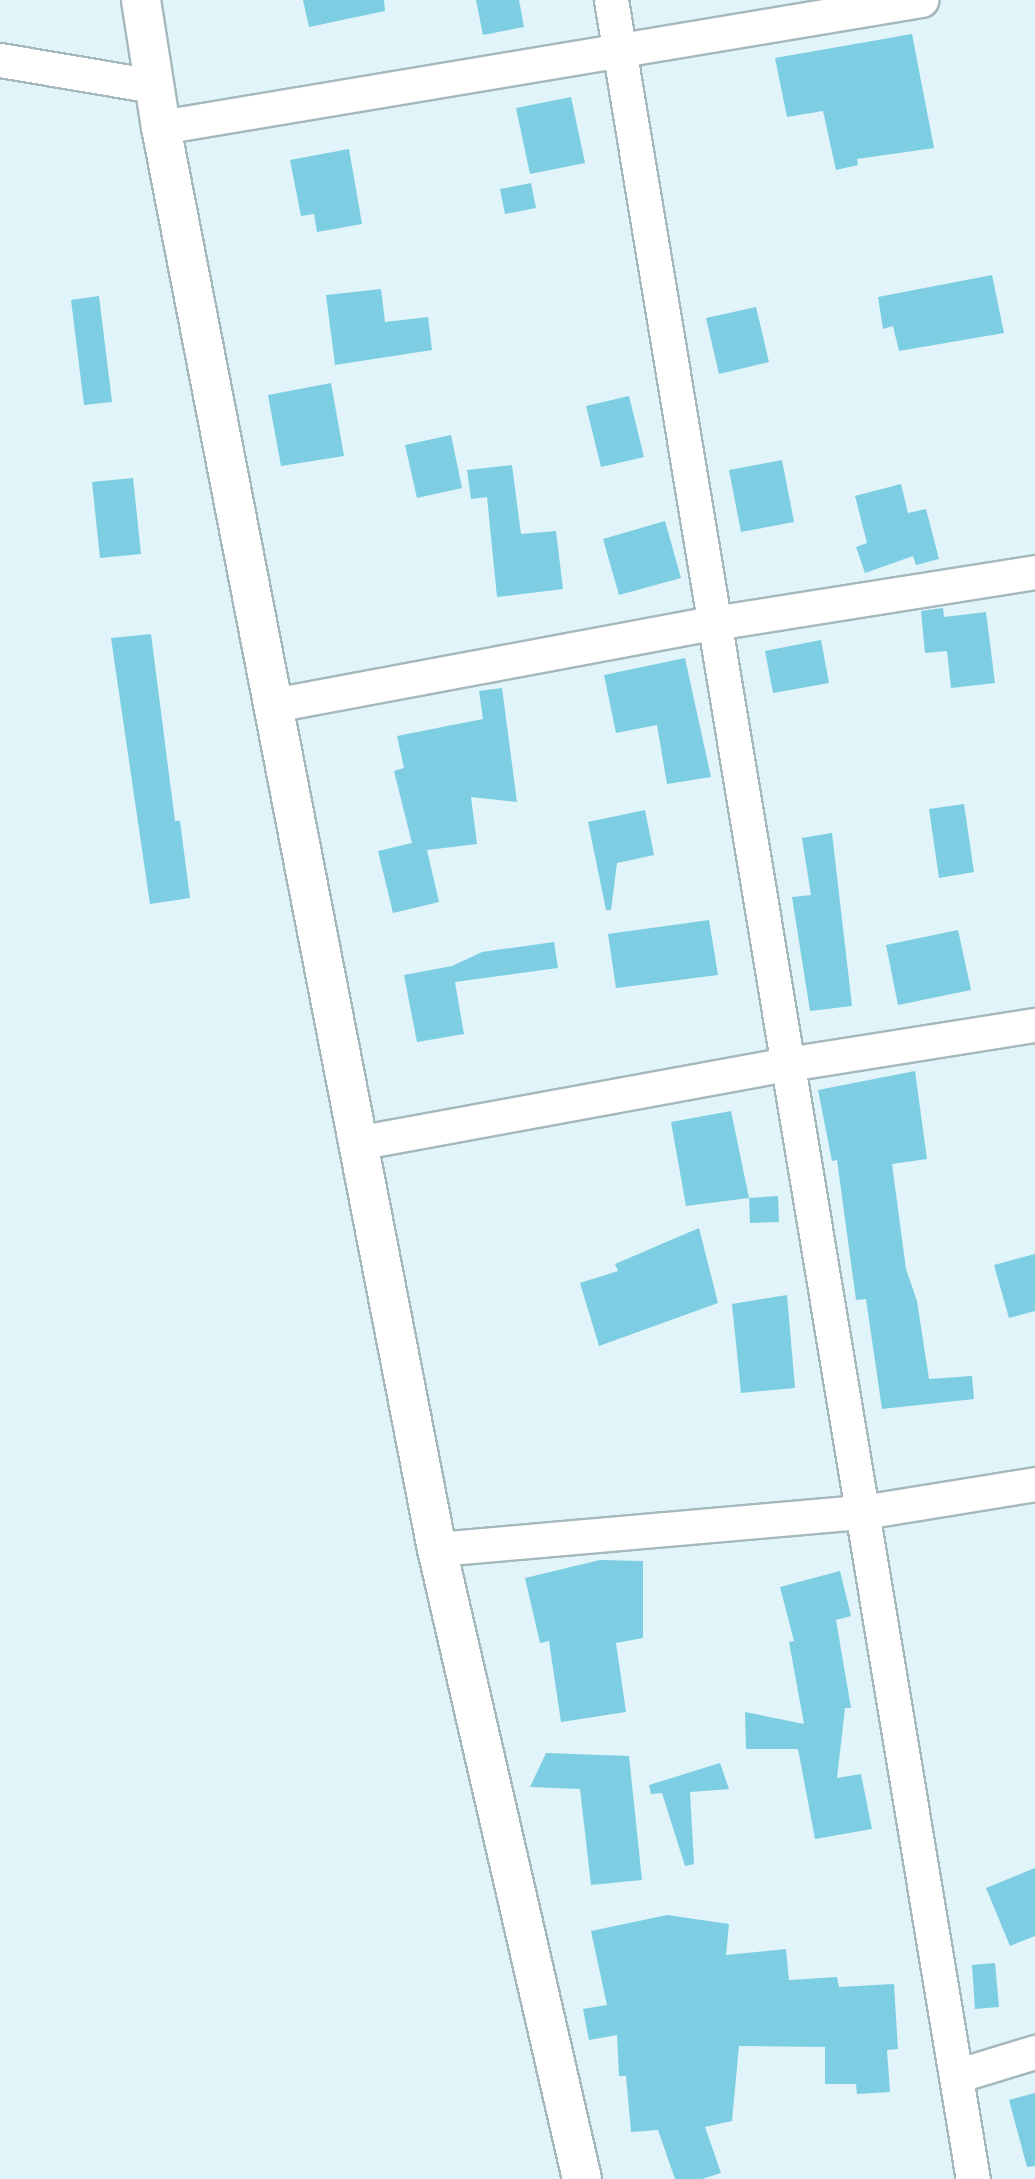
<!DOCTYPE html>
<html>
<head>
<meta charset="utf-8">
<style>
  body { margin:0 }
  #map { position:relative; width:1035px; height:2179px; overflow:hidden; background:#e0f4f9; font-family:Mulish,sans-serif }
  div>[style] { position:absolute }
  .building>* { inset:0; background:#7dcee2 }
  .roads { filter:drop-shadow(2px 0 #a5b8bc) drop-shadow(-2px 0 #a5b8bc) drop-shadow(0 2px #a5b8bc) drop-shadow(0 -2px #a5b8bc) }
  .street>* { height:33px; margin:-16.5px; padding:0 16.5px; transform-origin:16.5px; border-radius:16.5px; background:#fff }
  .highway>* { height:38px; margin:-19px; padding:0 19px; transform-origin:19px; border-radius:19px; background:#fff }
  span { translate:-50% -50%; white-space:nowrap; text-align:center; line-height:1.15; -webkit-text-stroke:5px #fafeff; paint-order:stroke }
</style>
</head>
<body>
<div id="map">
  <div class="building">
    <div style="clip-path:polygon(303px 0,384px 0,385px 11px,309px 27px)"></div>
    <div style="clip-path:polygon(476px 0,519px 0,524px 27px,483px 35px)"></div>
    <div style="clip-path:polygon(912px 34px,934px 148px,857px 159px,858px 165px,836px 170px,823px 111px,787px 117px,775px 58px)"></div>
    <div style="clip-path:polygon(571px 97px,585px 163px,530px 174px,516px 108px)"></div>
    <div style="clip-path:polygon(349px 149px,362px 224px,317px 232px,314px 214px,301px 216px,290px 160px)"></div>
    <div style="clip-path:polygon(531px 183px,536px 208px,505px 214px,500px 189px)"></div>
    <div style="clip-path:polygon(992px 275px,1004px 333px,899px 351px,893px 326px,883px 329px,878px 297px)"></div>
    <div style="clip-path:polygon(381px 289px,385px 322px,428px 317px,432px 350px,335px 365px,326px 295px)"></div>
    <div style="clip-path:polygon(99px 296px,112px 402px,84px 405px,71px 300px)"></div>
    <div style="clip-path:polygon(756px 307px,769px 362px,719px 374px,706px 318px)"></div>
    <div style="clip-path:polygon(331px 383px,344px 456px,281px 466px,268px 395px)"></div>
    <div style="clip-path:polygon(629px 396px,644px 457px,601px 467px,586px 406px)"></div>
    <div style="clip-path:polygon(451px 435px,462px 488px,417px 498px,405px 445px)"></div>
    <div style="clip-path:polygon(782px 460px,794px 522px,741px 532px,729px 470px)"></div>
    <div style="clip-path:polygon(512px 465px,521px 534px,556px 531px,563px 589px,497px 597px,487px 497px,471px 499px,467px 470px)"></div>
    <div style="clip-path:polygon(133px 478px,141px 554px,100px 558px,92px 482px)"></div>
    <div style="clip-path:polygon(901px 484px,908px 513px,926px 509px,939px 559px,916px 565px,913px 556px,865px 573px,856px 547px,867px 543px,855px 496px)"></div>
    <div style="clip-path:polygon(665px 521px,681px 578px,619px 595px,603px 539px)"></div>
    <div style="clip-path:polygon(943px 608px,944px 617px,986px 612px,995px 683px,951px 688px,947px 651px,925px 653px,921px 611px)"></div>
    <div style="clip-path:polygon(151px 634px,175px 821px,180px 821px,190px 898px,150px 904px,111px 638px)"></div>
    <div style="clip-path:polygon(821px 640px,829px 683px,773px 693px,765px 651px)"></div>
    <div style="clip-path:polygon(685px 658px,711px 777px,667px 784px,657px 725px,616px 733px,604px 675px)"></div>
    <div style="clip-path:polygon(502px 688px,517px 802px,471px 797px,477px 844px,427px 850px,439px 902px,393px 913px,378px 851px,412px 843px,394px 771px,404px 768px,397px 736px,483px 719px,479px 691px)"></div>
    <div style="clip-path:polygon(964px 804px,974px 872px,939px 878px,929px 809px)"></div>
    <div style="clip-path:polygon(645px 810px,654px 855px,617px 863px,611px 910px,606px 910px,588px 822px)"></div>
    <div style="clip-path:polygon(832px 833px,852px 1006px,810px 1011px,792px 897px,811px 895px,802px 838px)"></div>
    <div style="clip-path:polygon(709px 920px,718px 975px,616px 988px,608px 934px)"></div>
    <div style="clip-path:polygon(958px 930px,971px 990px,898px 1005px,886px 945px)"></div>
    <div style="clip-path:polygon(554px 942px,558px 968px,455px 982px,464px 1034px,417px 1042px,404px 975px,452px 966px,482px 952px)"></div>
    <div style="clip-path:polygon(915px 1071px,927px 1159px,892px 1164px,906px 1269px,917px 1301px,929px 1379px,972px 1376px,974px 1399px,882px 1409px,866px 1299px,856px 1300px,837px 1160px,832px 1161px,818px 1090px)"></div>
    <div style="clip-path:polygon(731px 1111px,749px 1198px,686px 1206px,671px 1122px)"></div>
    <div style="clip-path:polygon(778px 1196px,779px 1222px,750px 1223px,749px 1198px)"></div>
    <div style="clip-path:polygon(699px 1228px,718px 1303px,599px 1346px,580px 1283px,618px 1271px,615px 1264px)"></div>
    <div style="clip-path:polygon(1035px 1254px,1035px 1311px,1009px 1318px,994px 1265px)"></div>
    <div style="clip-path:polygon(787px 1295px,795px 1388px,741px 1393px,732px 1304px)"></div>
    <div style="clip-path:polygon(600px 1560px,643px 1561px,643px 1638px,616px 1643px,626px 1712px,561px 1722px,549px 1641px,540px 1643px,525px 1578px)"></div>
    <div style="clip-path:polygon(840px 1571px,851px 1616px,836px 1620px,851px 1708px,845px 1708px,837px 1778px,861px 1774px,872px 1829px,815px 1839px,798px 1749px,746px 1749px,745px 1712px,804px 1724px,789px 1642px,794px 1641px,780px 1587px)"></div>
    <div style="clip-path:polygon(546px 1753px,629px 1756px,642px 1880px,591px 1885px,580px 1789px,530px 1787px)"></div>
    <div style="clip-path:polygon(720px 1763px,729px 1789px,690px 1792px,694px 1864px,685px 1866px,662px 1793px,651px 1794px,649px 1785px)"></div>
    <div style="clip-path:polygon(1035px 1868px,1035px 1936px,1010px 1946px,986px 1888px)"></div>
    <div style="clip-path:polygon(667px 1915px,729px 1924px,726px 1955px,786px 1949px,789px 1980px,837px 1977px,839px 1987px,894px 1984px,898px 2049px,887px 2050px,890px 2092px,857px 2094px,856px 2084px,825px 2084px,825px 2047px,739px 2046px,732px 2121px,705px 2127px,721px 2173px,702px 2179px,675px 2179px,658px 2130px,631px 2132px,626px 2076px,619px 2076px,617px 2035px,589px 2040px,583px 2009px,607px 2005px,591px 1931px)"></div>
    <div style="clip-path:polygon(995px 1963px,999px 2007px,975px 2009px,972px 1965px)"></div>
    <div style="clip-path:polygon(1035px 2093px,1035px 2166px,1027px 2167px,1009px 2100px)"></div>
  </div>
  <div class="roads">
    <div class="street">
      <div style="left:611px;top:0;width:2209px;rotate:80.57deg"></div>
      <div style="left:0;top:60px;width:156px;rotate:9.6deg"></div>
      <div style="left:161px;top:127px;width:771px;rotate:-9.49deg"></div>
      <div style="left:274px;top:705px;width:448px;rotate:-10.6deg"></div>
      <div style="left:714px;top:623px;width:325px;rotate:-9deg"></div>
      <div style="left:362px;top:1142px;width:433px;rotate:-10.4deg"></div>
      <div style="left:788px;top:1064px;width:250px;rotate:-9deg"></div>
      <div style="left:437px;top:1549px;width:428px;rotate:-5deg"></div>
      <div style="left:863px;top:1512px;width:174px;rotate:-9.2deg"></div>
      <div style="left:956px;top:2076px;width:83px;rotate:-16.9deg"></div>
    </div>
    <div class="highway">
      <div style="left:141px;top:0;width:129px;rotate:81.1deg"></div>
      <div style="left:161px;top:127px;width:1449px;rotate:79.02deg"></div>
      <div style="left:437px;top:1549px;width:646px;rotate:77.04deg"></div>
    </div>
  </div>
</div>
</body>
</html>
